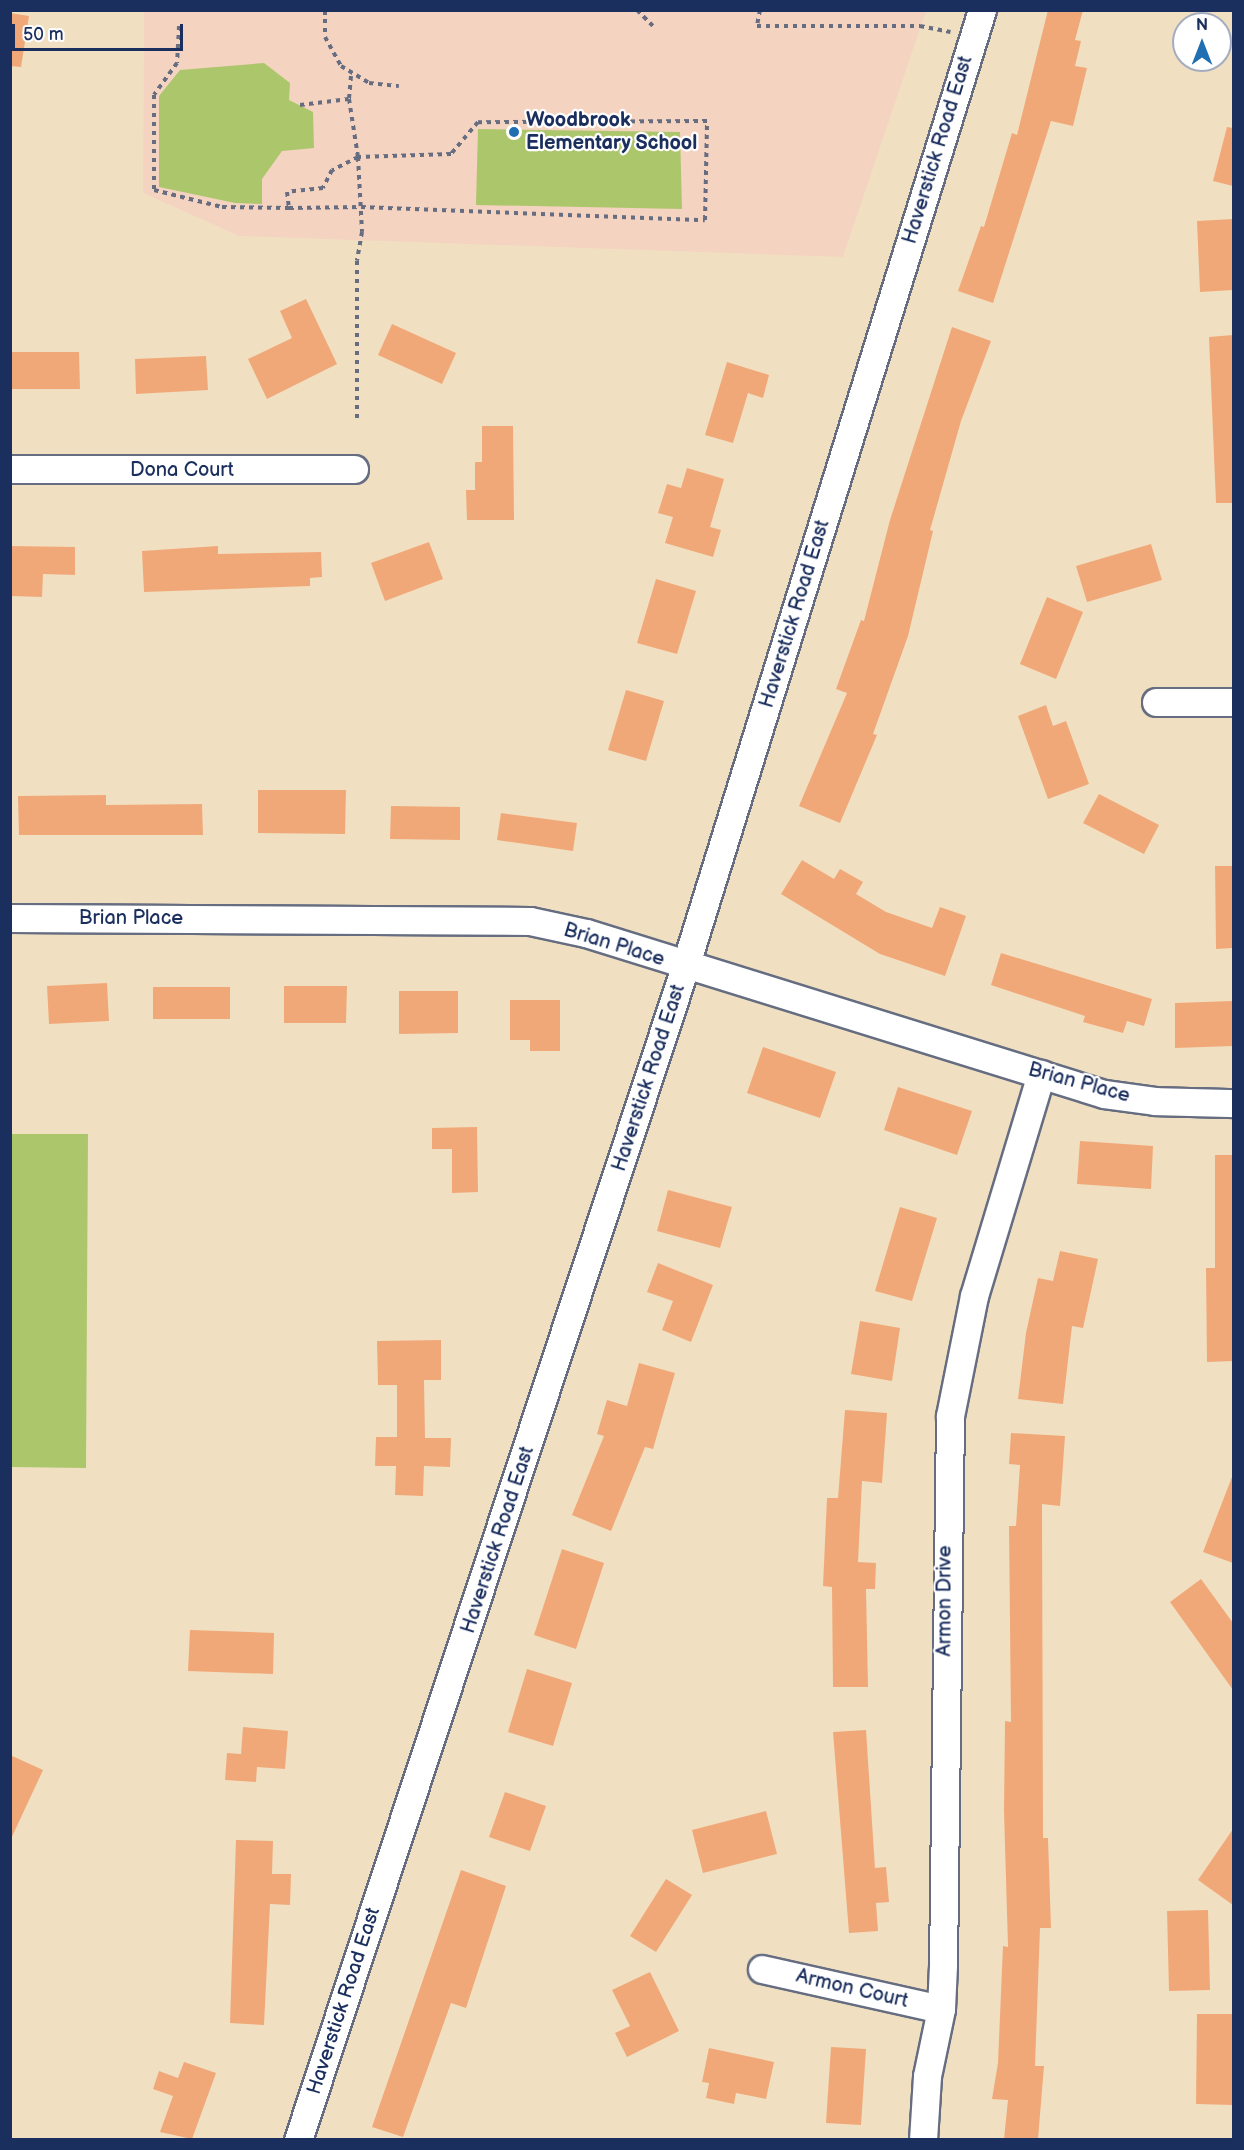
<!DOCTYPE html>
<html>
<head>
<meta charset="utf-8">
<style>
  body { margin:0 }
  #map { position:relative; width:1244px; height:2150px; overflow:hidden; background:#f0e0c1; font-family:"Balsamiq Sans",sans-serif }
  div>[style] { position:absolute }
  .built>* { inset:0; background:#f5d3c1 }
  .green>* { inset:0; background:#acc66c }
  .building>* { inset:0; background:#f1a879 }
  .path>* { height:4px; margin-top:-2px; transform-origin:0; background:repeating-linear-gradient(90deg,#666d81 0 4.5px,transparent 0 9px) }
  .roads { filter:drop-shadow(2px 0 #666d81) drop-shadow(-2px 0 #666d81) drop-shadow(0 2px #666d81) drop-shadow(0 -2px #666d81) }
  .minor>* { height:27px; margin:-13.5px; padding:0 13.5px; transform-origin:13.5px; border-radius:13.5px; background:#fff }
  .dots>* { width:16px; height:16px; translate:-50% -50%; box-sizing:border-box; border:3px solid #fff; border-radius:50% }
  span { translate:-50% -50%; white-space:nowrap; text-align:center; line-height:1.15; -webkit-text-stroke:4.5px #fff; paint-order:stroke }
  .poi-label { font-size:20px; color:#1b2f5e; font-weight:700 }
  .left { translate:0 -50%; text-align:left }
  .street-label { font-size:20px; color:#1b2f5e }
  .frame { position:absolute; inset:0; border:12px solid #1b2f5e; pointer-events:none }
  .north { position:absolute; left:1172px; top:12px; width:60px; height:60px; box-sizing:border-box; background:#fff; border:2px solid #a4acbf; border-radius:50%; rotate:0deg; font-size:16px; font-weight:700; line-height:24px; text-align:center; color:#1b2f5e }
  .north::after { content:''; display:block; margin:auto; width:21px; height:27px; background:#1f6fb2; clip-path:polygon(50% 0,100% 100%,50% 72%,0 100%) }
  .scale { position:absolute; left:12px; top:24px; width:171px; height:27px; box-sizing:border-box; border:3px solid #1b2f5e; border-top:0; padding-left:8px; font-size:18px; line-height:21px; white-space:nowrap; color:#1b2f5e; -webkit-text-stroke:4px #fff; paint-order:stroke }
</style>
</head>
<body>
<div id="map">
  <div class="built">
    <div style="clip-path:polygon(144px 11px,926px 11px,843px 257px,239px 236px,143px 193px)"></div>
  </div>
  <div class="green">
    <div style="clip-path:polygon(264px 63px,290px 83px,289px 100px,313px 112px,314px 148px,282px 151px,262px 179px,262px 204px,235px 203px,159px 187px,159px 96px,180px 70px)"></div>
    <div style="clip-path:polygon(478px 129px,680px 132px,682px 209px,476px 205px)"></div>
    <div style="clip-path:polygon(11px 1134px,88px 1134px,86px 1468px,11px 1467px)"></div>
  </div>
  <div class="building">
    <div style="clip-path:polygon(1048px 10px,1083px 10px,1075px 40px,1081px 41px,1075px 66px,1087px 68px,1073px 126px,1051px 121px,993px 303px,958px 291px,981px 226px,984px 227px,1012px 133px,1017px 135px)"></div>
    <div style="clip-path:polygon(10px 13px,29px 16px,21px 67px,10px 66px)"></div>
    <div style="clip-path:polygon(1227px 127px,1233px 128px,1233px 186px,1213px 181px)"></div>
    <div style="clip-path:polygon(1233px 219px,1233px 290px,1200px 292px,1197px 221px)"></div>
    <div style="clip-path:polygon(306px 299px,337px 364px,267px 399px,248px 359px,292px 338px,280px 311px)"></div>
    <div style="clip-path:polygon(392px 324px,456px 353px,442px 384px,378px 355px)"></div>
    <div style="clip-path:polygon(952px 327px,991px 341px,961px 421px,930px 530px,933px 531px,908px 636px,873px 734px,877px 735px,840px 823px,799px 806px,847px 693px,836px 689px,861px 620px,864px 621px,890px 520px)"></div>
    <div style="clip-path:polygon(1233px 335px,1233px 503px,1216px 503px,1209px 337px)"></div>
    <div style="clip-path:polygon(11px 352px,79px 352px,80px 389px,11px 389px)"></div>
    <div style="clip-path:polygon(206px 356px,208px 390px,136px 394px,135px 359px)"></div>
    <div style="clip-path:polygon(727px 362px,769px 375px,763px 398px,748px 393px,733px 443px,705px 435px)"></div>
    <div style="clip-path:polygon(482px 426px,513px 426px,514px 520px,467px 520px,466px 490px,475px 490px,475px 462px,482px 462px)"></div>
    <div style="clip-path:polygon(687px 468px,724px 479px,710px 527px,721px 530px,713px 557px,665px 543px,673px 517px,658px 513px,667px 484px,681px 488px)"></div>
    <div style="clip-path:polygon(429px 542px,443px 579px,385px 601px,371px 563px)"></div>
    <div style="clip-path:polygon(1151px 544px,1162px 580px,1087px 602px,1076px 566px)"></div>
    <div style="clip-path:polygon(10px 546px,75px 547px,75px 575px,43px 574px,42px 597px,10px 596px)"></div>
    <div style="clip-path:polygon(218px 546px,218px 554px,321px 552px,322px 577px,310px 578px,310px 586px,144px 592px,142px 551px)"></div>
    <div style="clip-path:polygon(656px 579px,696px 591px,677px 654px,637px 643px)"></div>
    <div style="clip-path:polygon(1047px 597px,1083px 612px,1056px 679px,1020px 664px)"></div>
    <div style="clip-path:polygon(626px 690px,664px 701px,646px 761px,608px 750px)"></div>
    <div style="clip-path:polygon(1046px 705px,1053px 726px,1066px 721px,1089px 784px,1048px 799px,1018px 716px)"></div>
    <div style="clip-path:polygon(258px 790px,346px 790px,345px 834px,258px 833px)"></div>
    <div style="clip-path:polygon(1099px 794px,1159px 825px,1144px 854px,1083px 823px)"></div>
    <div style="clip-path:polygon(106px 795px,106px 805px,202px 804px,203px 835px,19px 835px,18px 796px)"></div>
    <div style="clip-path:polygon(391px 806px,460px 807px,460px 840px,390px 839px)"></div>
    <div style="clip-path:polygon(501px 813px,577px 823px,573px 851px,497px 840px)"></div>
    <div style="clip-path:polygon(802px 860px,834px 879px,840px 869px,863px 882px,856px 894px,886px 912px,932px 928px,940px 907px,966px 916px,945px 976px,880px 954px,781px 894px)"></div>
    <div style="clip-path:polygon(1215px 866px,1233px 866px,1233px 948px,1216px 949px)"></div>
    <div style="clip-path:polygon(1001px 953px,1152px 999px,1144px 1026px,1127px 1021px,1123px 1033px,1083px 1022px,1085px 1016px,991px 985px)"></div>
    <div style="clip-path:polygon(107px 983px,109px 1021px,49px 1024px,47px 986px)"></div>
    <div style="clip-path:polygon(284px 986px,347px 986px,346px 1023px,284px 1023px)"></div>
    <div style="clip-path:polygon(153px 987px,230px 987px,230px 1019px,153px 1019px)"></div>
    <div style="clip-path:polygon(399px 991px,458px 991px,458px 1033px,399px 1034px)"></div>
    <div style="clip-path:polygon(510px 1000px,560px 1000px,560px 1051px,530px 1051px,530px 1040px,510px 1040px)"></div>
    <div style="clip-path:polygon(1233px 1001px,1233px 1046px,1175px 1048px,1175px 1003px)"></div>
    <div style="clip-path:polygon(763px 1047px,836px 1072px,820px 1118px,747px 1093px)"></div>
    <div style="clip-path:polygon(898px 1087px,972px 1111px,957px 1155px,884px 1130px)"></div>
    <div style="clip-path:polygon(477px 1127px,478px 1192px,452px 1193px,452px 1149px,432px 1149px,432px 1128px)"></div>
    <div style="clip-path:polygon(1080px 1141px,1153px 1146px,1151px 1189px,1077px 1184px)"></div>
    <div style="clip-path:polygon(1215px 1155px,1233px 1155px,1233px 1361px,1207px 1362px,1206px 1268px,1215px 1268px)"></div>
    <div style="clip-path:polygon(668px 1190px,732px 1207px,720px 1248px,657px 1231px)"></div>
    <div style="clip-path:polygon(900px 1207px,937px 1218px,912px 1301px,875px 1291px)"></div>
    <div style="clip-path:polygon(1060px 1251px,1098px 1259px,1083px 1328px,1072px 1326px,1063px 1404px,1018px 1399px,1026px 1333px,1038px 1278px,1053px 1281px)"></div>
    <div style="clip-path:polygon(658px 1263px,713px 1285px,691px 1342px,662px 1330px,673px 1301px,647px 1292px)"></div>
    <div style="clip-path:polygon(860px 1321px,900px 1328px,892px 1381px,851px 1374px)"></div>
    <div style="clip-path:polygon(441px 1340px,441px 1380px,424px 1380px,425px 1438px,451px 1438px,450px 1467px,424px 1466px,423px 1496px,395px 1495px,396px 1466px,375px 1466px,376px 1437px,397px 1437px,397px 1385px,378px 1385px,377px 1341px)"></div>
    <div style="clip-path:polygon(639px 1363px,675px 1373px,653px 1449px,645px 1447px,611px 1531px,572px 1515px,604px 1436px,597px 1434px,607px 1400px,627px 1406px)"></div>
    <div style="clip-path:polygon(845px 1410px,887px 1413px,882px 1483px,862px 1481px,858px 1562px,876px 1563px,875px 1589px,866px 1589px,868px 1687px,833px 1687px,832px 1587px,823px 1586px,827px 1498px,838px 1498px)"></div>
    <div style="clip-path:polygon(1011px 1433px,1065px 1436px,1060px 1506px,1042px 1504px,1043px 1838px,1048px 1838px,1051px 1928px,1040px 1928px,1035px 2066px,1044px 2066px,1038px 2139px,1004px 2139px,1008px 2100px,992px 2099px,998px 2063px,1003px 1946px,1008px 1947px,1004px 1811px,1005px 1721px,1011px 1722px,1009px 1526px,1016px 1526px,1020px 1465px,1009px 1464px)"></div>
    <div style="clip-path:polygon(1232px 1477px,1233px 1477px,1233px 1563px,1203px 1552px)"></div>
    <div style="clip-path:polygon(562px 1549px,604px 1563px,576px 1649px,534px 1635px)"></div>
    <div style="clip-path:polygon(1201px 1579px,1233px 1623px,1233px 1690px,1170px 1602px)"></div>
    <div style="clip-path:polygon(190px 1630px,274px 1633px,273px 1674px,188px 1671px)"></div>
    <div style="clip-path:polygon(527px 1669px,572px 1683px,553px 1746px,508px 1732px)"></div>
    <div style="clip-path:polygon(243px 1727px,288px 1731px,285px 1769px,257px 1767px,256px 1782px,225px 1780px,227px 1753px,241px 1754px)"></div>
    <div style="clip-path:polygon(866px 1730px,875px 1868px,886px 1867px,889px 1902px,876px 1903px,878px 1931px,849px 1933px,833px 1732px)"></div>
    <div style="clip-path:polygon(10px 1755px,43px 1770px,10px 1841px)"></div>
    <div style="clip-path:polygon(505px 1792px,546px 1806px,530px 1851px,489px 1837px)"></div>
    <div style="clip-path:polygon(766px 1811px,777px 1854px,703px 1873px,692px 1830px)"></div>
    <div style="clip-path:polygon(1233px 1829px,1233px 1905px,1198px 1880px)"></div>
    <div style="clip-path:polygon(236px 1840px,273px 1841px,272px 1874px,291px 1874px,290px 1905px,270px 1904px,264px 2025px,230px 2023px)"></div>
    <div style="clip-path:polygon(461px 1870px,506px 1886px,466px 2008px,451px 2003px,403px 2137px,372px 2127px)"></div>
    <div style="clip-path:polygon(666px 1879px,692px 1895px,656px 1952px,630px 1936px)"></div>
    <div style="clip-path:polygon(1208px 1910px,1210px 1990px,1169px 1991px,1167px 1911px)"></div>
    <div style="clip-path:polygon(650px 1972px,679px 2031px,627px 2057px,615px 2033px,630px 2026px,612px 1990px)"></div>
    <div style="clip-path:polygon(1197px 2014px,1233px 2014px,1233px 2105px,1196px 2104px)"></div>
    <div style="clip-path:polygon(831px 2047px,866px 2049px,861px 2125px,826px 2123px)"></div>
    <div style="clip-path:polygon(709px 2048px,774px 2062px,766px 2099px,736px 2093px,734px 2104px,706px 2098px,709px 2083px,702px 2082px)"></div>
    <div style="clip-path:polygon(184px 2062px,216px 2073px,192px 2139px,160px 2132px,173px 2096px,153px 2089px,159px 2071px,178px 2078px)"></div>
  </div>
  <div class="path">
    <div style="left:325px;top:10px;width:27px;rotate:90deg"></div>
    <div style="left:325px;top:37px;width:33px;rotate:61deg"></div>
    <div style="left:341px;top:66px;width:33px;rotate:31deg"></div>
    <div style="left:369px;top:83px;width:30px;rotate:6deg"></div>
    <div style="left:637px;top:10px;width:27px;rotate:45deg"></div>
    <div style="left:760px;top:10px;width:16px;rotate:101deg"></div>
    <div style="left:757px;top:26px;width:163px"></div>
    <div style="left:920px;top:26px;width:31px;rotate:11deg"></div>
    <div style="left:179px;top:26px;width:37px;rotate:93deg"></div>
    <div style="left:177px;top:63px;width:39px;rotate:126deg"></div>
    <div style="left:154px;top:95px;width:95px;rotate:90deg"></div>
    <div style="left:154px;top:190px;width:70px;rotate:14deg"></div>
    <div style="left:222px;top:207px;width:67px;rotate:0.9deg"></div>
    <div style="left:289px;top:208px;width:72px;rotate:-0.8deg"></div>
    <div style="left:361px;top:207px;width:344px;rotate:2.2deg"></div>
    <div style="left:705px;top:220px;width:99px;rotate:-88.8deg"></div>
    <div style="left:707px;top:121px;width:229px;rotate:179.7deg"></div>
    <div style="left:478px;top:122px;width:42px;rotate:130.2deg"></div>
    <div style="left:451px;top:154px;width:93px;rotate:178.2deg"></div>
    <div style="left:358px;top:157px;width:29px;rotate:153deg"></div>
    <div style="left:332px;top:170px;width:20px;rotate:117deg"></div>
    <div style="left:323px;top:188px;width:36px;rotate:174deg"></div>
    <div style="left:287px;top:192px;width:16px;rotate:83deg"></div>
    <div style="left:351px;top:76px;width:23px;rotate:95deg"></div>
    <div style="left:349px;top:99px;width:59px;rotate:81.2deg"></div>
    <div style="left:358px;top:157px;width:75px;rotate:86.9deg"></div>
    <div style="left:362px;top:232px;width:29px;rotate:100deg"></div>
    <div style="left:357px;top:261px;width:158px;rotate:90deg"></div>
    <div style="left:300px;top:105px;width:49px;rotate:-7deg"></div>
  </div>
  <div class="roads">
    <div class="minor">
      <div style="left:10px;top:469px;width:344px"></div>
      <div style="left:1156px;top:702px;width:78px"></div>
      <div style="left:10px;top:918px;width:520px;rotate:0.33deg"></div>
      <div style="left:530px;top:921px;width:57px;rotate:12.1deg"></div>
      <div style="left:586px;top:933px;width:542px;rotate:17.27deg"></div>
      <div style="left:1104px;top:1094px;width:51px;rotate:7.8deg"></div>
      <div style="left:1155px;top:1101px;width:79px;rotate:1.5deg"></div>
      <div style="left:762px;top:1969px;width:183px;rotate:12.6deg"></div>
      <div style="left:298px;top:2140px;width:1235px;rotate:-71.74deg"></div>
      <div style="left:685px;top:967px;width:1002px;rotate:-72.76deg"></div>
      <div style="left:923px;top:2140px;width:64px;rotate:-86.4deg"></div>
      <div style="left:927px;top:2076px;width:68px;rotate:-78.2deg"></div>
      <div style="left:941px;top:2009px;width:44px;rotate:-87.4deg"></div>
      <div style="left:943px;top:1965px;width:549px;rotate:-89.27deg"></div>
      <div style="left:950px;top:1416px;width:122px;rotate:-78.7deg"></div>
      <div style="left:974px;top:1296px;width:232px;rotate:-73.2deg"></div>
    </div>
  </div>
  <div class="dots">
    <div style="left:514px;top:132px;background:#1f6fb2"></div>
  </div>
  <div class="poi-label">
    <span class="left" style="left:526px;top:132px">Woodbrook<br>Elementary School</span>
  </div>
  <div class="street-label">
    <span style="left:938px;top:150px;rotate:-73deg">Haverstick Road East</span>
    <span style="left:182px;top:470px">Dona Court</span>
    <span style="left:795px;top:614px;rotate:-73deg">Haverstick Road East</span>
    <span style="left:131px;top:918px">Brian Place</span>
    <span style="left:614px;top:945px;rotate:17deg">Brian Place</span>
    <span style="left:649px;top:1078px;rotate:-72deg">Haverstick Road East</span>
    <span style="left:1079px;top:1083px;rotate:15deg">Brian Place</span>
    <span style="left:498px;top:1540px;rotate:-72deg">Haverstick Road East</span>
    <span style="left:945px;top:1601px;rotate:-90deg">Armon Drive</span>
    <span style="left:852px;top:1989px;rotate:13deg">Armon Court</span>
    <span style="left:344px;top:2001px;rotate:-72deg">Haverstick Road East</span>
  </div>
  <div class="frame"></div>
  <div class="north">N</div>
  <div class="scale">50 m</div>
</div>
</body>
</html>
